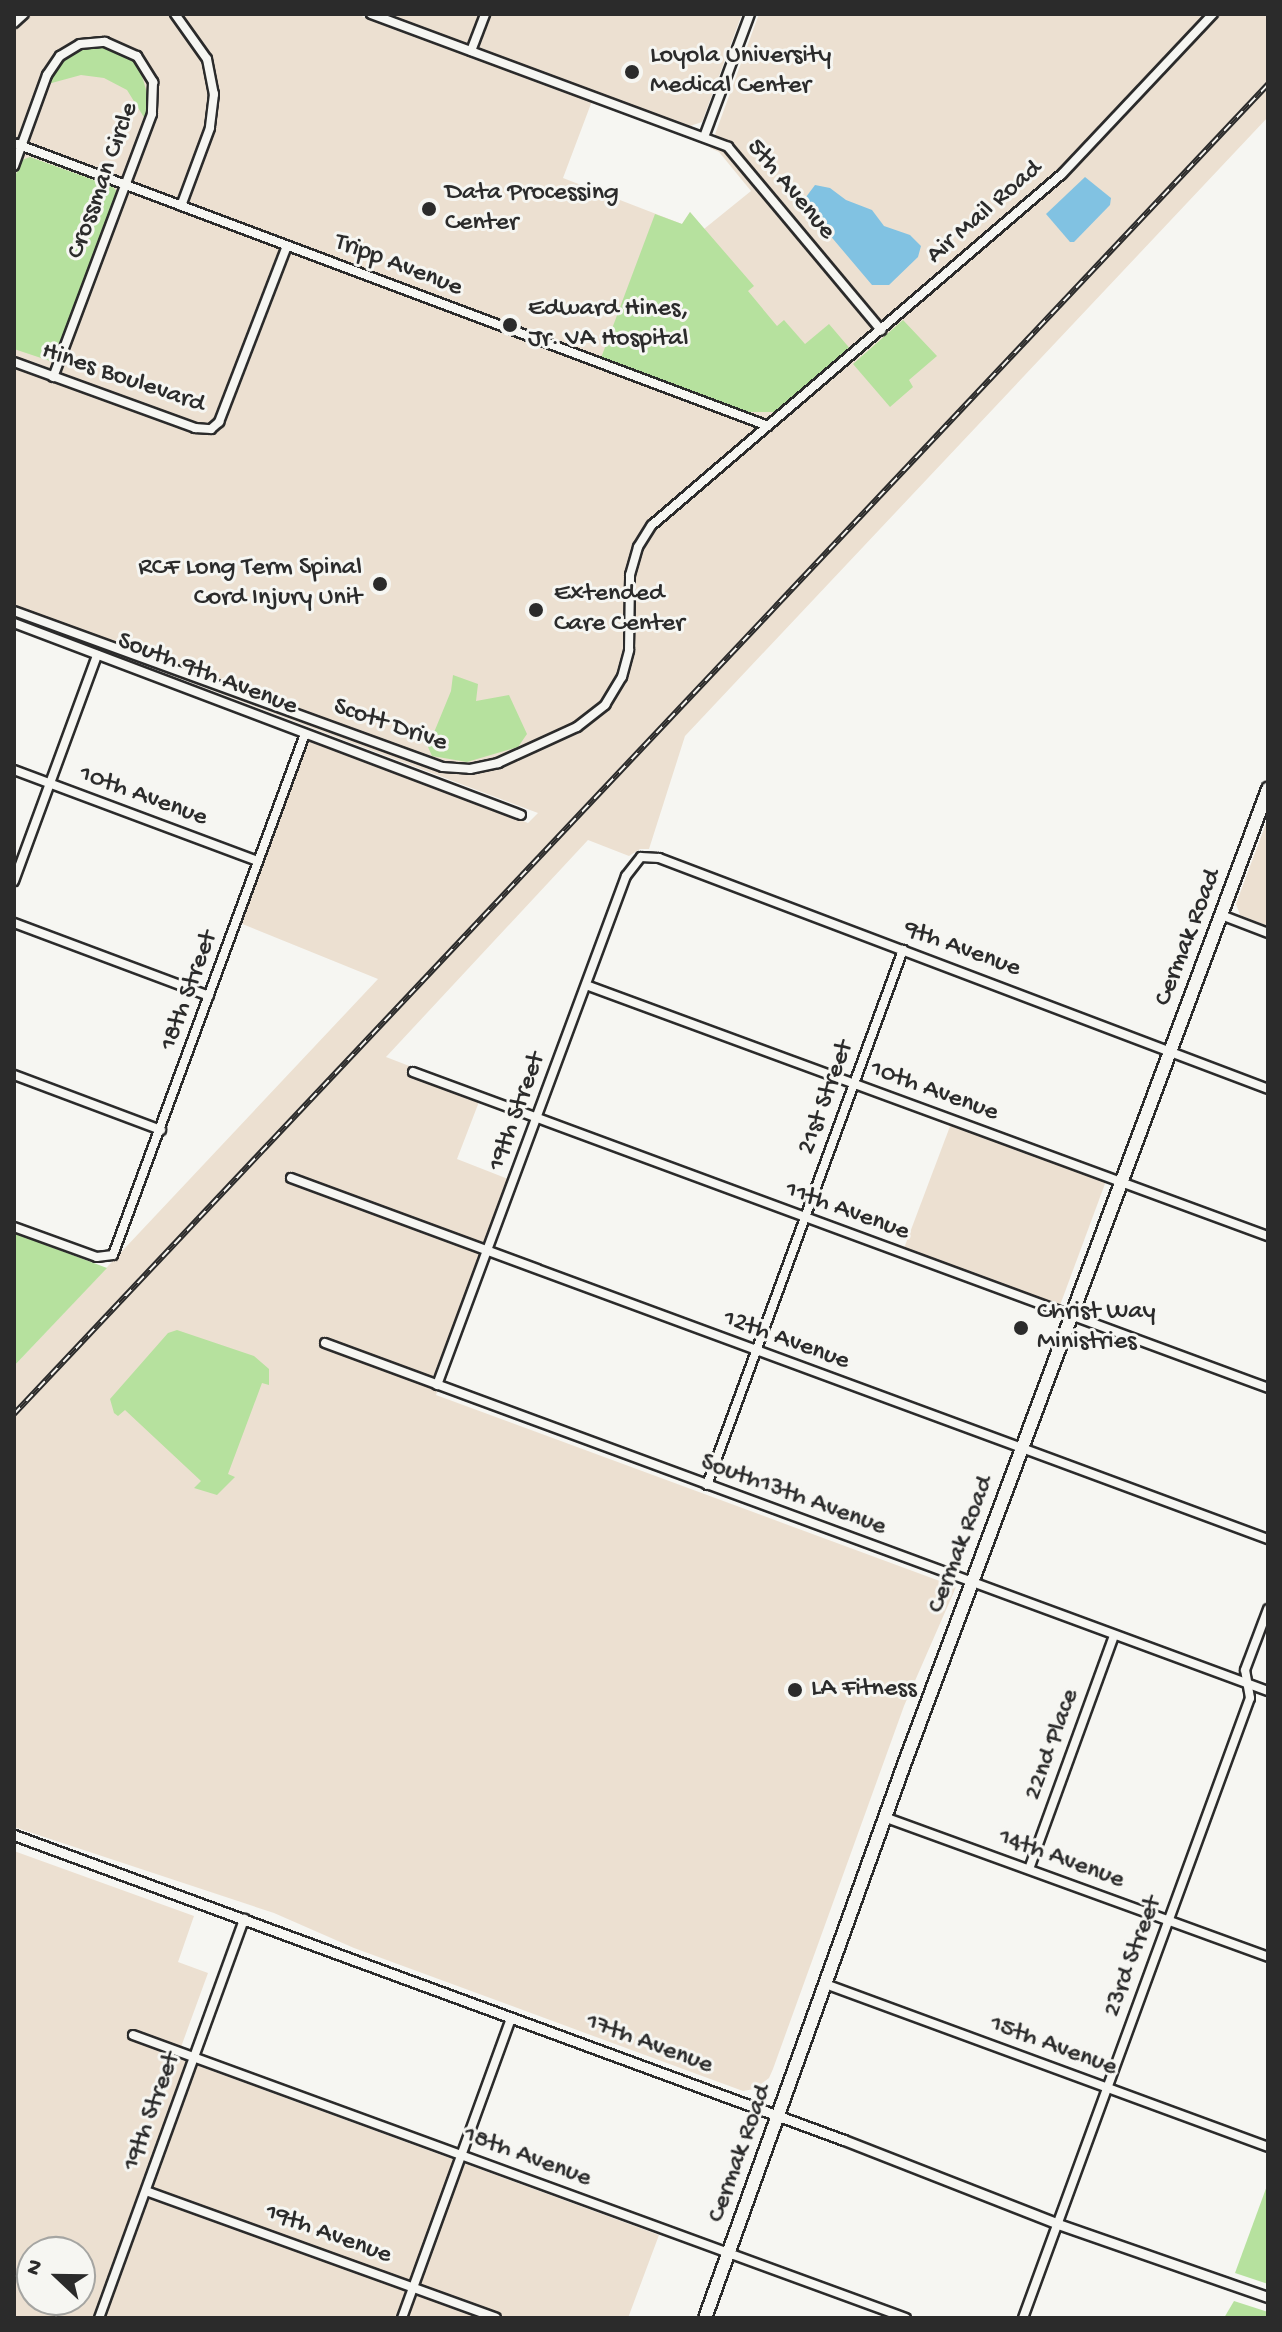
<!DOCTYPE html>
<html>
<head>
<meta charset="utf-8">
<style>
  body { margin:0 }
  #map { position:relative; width:1282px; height:2332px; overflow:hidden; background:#f6f6f2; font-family:"Gochi Hand",sans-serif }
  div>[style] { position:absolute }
  .built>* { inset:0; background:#ece0d1 }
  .green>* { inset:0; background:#b6e19e }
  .water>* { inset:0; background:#81c2e2 }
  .roads { filter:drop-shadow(2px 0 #2b2b2b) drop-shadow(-2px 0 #2b2b2b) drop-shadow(0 2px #2b2b2b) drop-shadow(0 -2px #2b2b2b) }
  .minor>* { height:8px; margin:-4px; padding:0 4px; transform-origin:4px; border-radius:4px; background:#f6f6f2 }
  .tertiary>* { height:9px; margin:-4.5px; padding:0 4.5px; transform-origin:4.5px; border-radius:4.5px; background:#f6f6f2 }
  .primary>* { height:12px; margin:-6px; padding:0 6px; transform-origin:6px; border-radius:6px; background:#f6f6f2 }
  .rail>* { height:6px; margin-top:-3px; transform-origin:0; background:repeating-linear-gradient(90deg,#f6f6f2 0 9px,#2b2b2b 0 18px); box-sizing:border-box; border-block:2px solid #2b2b2b }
  .dots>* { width:22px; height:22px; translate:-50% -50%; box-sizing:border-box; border:4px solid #f6f6f2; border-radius:50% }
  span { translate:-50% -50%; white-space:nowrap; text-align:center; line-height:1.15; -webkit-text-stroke:6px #f6f6f2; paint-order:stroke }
  .poi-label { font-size:26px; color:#2b2b2b }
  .left { translate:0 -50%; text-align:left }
  .right { translate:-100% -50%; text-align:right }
  .street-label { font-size:26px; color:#2b2b2b }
  .frame { position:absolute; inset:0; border:16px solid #2b2b2b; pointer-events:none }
  .north { position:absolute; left:16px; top:2236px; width:80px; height:80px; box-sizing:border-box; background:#f6f6f2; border:2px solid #a5a5a2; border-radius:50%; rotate:292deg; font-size:22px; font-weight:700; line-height:32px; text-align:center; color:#2b2b2b }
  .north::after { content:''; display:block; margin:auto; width:28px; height:36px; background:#2b2b2b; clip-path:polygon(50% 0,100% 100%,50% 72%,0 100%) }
</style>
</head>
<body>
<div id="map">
  <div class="built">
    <div style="clip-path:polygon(14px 14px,356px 14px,592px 101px,563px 178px,682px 224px,690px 212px,704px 229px,751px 191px,719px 152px,710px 148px,759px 14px,1268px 14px,1268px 117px,685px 736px,649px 849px,640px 849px,629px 856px,588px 840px,386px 1057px,482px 1094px,457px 1159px,516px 1182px,436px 1395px,956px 1587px,904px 1706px,773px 2069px,769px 2078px,754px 2089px,743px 2091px,354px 1948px,274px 1913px,14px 1827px,14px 1366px,378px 979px,240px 923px,308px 740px,528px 823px,538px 813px,14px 616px)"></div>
    <div style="clip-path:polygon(385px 14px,742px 14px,702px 122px,690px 126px)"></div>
    <div style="clip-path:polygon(1268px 818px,1268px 926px,1240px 915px,1236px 904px)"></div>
    <div style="clip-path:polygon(952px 1121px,1106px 1181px,1059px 1308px,903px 1251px)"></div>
    <div style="clip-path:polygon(evenodd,14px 1851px,194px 1916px,178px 1962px,208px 1973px,177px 2058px,659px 2235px,628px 2318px,14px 2318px,14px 1851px,32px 2252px,80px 2252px,80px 2300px,32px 2300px,32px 2252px)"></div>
  </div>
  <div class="green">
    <div style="clip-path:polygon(101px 46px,130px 56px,140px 69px,149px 100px,145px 119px,127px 90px,104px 78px,81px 75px,48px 84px,53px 70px,71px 53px,85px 47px)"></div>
    <div style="clip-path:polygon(30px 157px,113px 187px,118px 193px,53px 362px,14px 349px,14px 179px,22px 160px)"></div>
    <div style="clip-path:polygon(690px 212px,754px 286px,748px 291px,777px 326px,784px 320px,805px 344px,829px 324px,852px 351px,788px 406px,775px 412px,748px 412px,601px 358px,655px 214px,682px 224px)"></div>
    <div style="clip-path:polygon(903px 320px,937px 356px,909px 380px,913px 387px,890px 407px,853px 364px)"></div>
    <div style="clip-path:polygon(453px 675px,478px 684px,476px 701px,509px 695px,527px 734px,518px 747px,467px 762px,432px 756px,428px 747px,451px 691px)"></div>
    <div style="clip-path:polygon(14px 1233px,107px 1268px,14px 1366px)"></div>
    <div style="clip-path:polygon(177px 1330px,254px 1356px,269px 1369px,269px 1385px,262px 1383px,228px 1474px,235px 1477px,217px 1495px,194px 1488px,201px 1481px,125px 1410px,118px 1416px,114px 1413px,110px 1399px,168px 1333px)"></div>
    <div style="clip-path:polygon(1268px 2183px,1268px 2284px,1235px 2273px)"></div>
    <div style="clip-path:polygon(1234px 2301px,1268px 2312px,1268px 2318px,1224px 2318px)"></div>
  </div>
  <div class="water">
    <div style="clip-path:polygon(1085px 177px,1111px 198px,1110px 205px,1074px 242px,1070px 242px,1046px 214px)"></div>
    <div style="clip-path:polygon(815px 185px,830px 188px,846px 200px,872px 210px,884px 226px,910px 235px,921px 246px,918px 257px,889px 285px,872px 285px,806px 207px,806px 197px)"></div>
  </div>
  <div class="roads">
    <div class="minor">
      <div style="left:175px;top:14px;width:55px;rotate:54.6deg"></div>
      <div style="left:207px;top:59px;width:36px;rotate:79deg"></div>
      <div style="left:214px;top:94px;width:34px;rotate:97deg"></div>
      <div style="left:210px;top:128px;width:83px;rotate:110.4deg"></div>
      <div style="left:371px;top:14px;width:381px;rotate:20.4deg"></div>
      <div style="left:728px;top:147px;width:239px;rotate:50.1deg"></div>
      <div style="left:14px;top:23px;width:13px;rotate:-42deg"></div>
      <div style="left:471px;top:51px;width:40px;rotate:-69deg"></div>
      <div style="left:704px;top:137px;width:131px;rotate:-69.5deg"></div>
      <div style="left:14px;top:143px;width:805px;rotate:20.57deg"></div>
      <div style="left:14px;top:166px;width:97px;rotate:-70.1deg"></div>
      <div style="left:47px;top:75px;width:23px;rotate:-56deg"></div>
      <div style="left:60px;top:56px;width:23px;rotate:-31deg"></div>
      <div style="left:80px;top:44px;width:25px;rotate:-5deg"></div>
      <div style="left:105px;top:42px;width:35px;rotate:24deg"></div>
      <div style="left:137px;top:56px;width:31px;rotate:58deg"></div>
      <div style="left:153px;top:82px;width:32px;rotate:92deg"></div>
      <div style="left:152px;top:114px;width:281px;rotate:110.6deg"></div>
      <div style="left:14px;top:362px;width:193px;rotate:20deg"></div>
      <div style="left:195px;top:428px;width:16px;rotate:4deg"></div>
      <div style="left:211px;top:429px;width:11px;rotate:-41deg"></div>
      <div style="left:219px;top:422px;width:189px;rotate:-68.9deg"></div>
      <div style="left:14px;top:611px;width:456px;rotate:20deg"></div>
      <div style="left:443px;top:767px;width:27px;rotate:4deg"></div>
      <div style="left:470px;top:769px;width:29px;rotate:-12deg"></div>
      <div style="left:498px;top:763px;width:87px;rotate:-24.5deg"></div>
      <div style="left:577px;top:727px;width:36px;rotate:-38deg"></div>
      <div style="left:605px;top:705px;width:33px;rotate:-59deg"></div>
      <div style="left:622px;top:677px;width:28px;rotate:-75deg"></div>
      <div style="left:629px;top:650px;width:75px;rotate:-89.2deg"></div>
      <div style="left:630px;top:575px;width:29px;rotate:-74deg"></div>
      <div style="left:638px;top:547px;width:26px;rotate:-58deg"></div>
      <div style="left:652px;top:525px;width:540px;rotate:-40.57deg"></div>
      <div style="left:1062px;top:174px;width:220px;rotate:-46.7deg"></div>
      <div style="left:14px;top:623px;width:542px;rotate:20.74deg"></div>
      <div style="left:14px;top:770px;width:260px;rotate:20.5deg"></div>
      <div style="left:14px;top:881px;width:241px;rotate:-69.8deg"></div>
      <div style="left:1221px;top:915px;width:50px;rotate:21deg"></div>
      <div style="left:14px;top:923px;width:208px;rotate:20.5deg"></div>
      <div style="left:586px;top:985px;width:727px;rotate:20.21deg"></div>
      <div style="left:413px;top:1072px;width:912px;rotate:20.28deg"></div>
      <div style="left:14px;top:1075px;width:157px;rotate:20.5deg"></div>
      <div style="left:291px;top:1178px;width:1042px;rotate:20.28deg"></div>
      <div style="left:14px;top:1227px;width:88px;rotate:19.9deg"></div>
      <div style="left:97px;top:1257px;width:16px;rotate:-7deg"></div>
      <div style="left:113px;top:1255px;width:555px;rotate:-69.77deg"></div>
      <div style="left:325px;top:1343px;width:1005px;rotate:20.26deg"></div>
      <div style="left:437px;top:1385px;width:543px;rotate:-69.63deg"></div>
      <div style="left:626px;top:876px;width:24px;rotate:-52deg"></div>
      <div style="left:641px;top:857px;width:18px;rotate:3deg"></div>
      <div style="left:659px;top:858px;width:651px;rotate:20.77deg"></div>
      <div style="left:707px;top:1485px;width:570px;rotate:-69.88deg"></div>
      <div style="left:884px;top:1817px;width:409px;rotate:20deg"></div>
      <div style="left:1029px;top:1869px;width:249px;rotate:-70deg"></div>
      <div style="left:825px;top:1984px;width:472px;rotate:20.2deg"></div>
      <div style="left:133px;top:2035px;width:823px;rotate:20.11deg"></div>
      <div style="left:146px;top:2191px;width:372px;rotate:19.9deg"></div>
      <div style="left:99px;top:2318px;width:425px;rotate:-70deg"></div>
      <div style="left:402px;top:2318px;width:319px;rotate:-70deg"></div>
      <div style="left:1023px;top:2318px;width:660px;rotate:-69.89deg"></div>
      <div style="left:1250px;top:1698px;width:28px;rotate:-100deg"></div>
      <div style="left:1245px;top:1670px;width:65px;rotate:-69.3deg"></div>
    </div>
    <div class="tertiary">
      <div style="left:14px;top:1835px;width:884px;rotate:20.18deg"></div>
      <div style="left:844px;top:2140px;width:230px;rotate:21.4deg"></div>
      <div style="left:1058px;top:2224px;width:222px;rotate:19.2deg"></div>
    </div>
    <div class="primary">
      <div style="left:705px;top:2318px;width:591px;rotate:-70.22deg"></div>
      <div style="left:905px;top:1762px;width:1039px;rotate:-69.54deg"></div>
    </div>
  </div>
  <div class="rail">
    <div style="left:14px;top:1414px;width:1828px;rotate:-46.68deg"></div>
  </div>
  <div class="dots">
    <div style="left:632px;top:72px;background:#2b2b2b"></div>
    <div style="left:429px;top:209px;background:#2b2b2b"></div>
    <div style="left:510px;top:325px;background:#2b2b2b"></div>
    <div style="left:380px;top:584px;background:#2b2b2b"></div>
    <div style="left:536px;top:610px;background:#2b2b2b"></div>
    <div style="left:1021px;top:1328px;background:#2b2b2b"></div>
    <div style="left:795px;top:1690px;background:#2b2b2b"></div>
  </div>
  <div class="poi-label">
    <span class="left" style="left:650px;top:72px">Loyola University<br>Medical Center</span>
    <span class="left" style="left:445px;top:209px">Data Processing<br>Center</span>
    <span class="left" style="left:528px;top:325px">Edward Hines,<br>Jr. VA Hospital</span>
    <span class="right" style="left:362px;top:584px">RCF Long Term Spinal<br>Cord Injury Unit</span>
    <span class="left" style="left:554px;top:610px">Extended<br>Care Center</span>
    <span class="left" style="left:1037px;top:1328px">Christ Way<br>Ministries</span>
    <span class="left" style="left:811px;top:1690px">LA Fitness</span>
  </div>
  <div class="street-label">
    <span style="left:104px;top:181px;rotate:-70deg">Crossman Circle</span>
    <span style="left:790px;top:190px;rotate:50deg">5th Avenue</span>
    <span style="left:985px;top:213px;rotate:-41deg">Air Mail Road</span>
    <span style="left:398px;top:266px;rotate:21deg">Tripp Avenue</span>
    <span style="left:123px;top:379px;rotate:19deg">Hines Boulevard</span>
    <span style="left:207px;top:675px;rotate:21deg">South 9th Avenue</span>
    <span style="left:390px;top:726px;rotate:19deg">Scott Drive</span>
    <span style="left:143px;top:797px;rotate:20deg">10th Avenue</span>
    <span style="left:1189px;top:938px;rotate:-69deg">Cermak Road</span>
    <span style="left:962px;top:950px;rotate:20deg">9th Avenue</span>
    <span style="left:190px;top:991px;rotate:-70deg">18th Street</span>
    <span style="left:934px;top:1092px;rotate:20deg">10th Avenue</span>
    <span style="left:827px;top:1098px;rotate:-70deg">21st Street</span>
    <span style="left:518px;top:1112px;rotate:-70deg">19th Street</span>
    <span style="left:847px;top:1212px;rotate:20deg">11th Avenue</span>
    <span style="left:786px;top:1341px;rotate:20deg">12th Avenue</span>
    <span style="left:793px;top:1496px;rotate:20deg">South13th Avenue</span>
    <span style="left:962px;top:1545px;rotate:-69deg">Cermak Road</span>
    <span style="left:1053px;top:1745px;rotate:-70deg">22nd Place</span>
    <span style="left:1061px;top:1860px;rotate:20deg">14th Avenue</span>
    <span style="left:1134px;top:1957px;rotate:-70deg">23rd Street</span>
    <span style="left:649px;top:2045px;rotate:20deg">17th Avenue</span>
    <span style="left:1053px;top:2047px;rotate:20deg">15th Avenue</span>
    <span style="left:153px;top:2112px;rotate:-70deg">19th Street</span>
    <span style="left:741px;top:2154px;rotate:-70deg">Cermak Road</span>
    <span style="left:527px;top:2158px;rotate:20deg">18th Avenue</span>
    <span style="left:328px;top:2235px;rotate:20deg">19th Avenue</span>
  </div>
  <div class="frame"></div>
  <div class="north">N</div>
</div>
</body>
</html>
